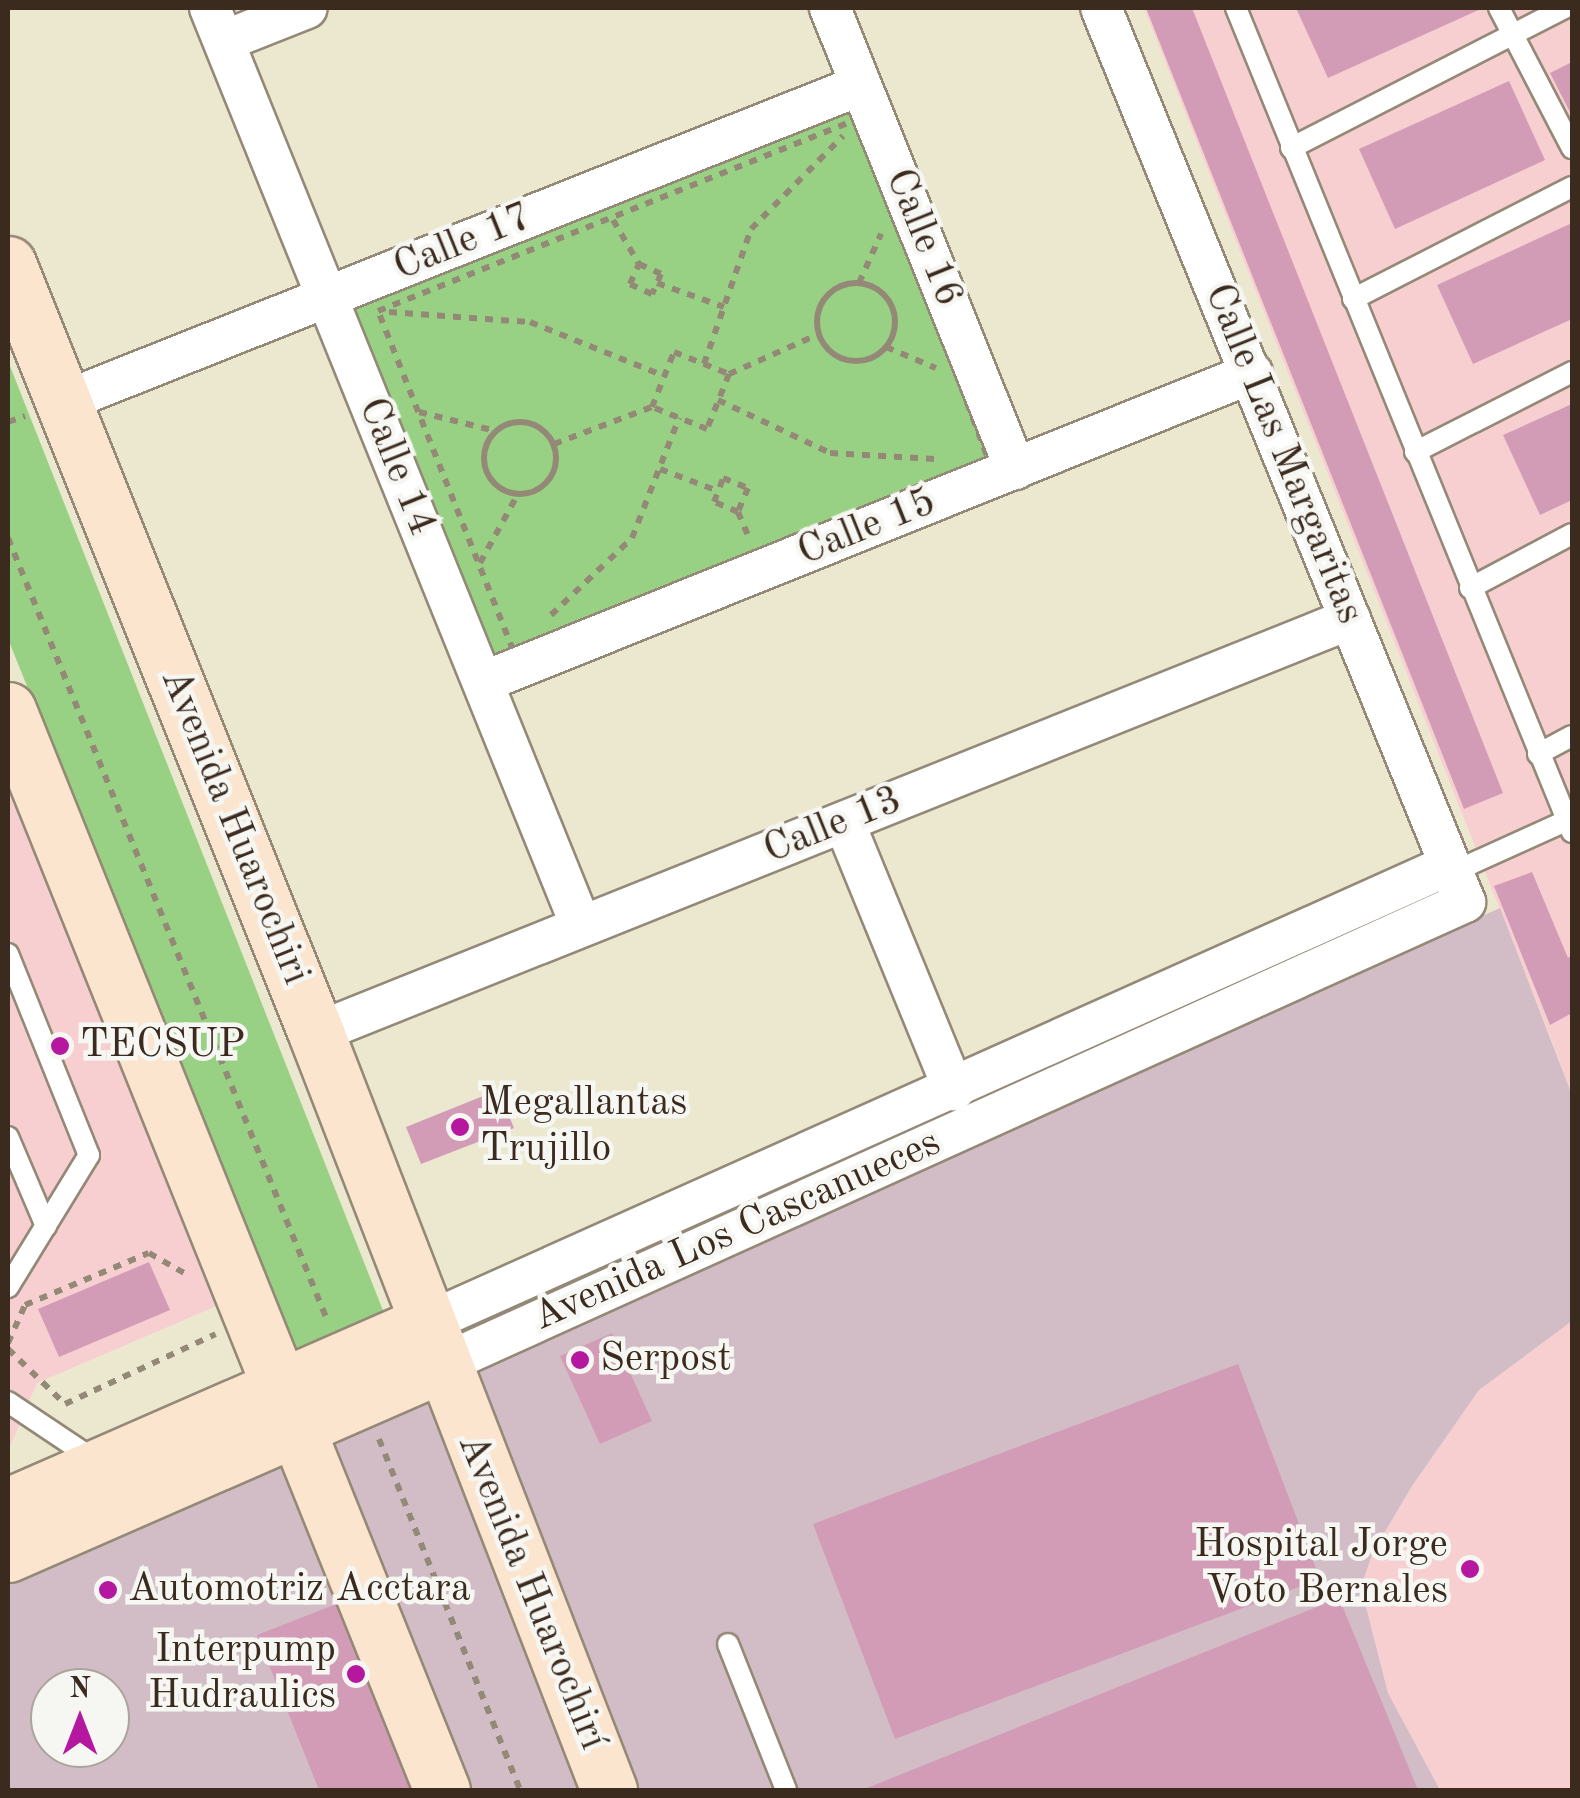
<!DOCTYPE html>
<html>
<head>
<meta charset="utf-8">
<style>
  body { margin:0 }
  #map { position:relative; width:1580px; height:1798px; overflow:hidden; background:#ece8d0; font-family:"Old Standard TT",serif }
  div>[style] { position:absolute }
  .built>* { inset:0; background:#f7cfd1 }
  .industrial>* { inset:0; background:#d2bdc6 }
  .green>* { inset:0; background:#98d184 }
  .building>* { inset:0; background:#d29cb7 }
  .path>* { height:6px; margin-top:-3px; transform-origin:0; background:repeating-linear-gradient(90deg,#948977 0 8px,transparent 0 16px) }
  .path>.ring { margin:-3px; padding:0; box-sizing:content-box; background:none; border:6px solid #948977; border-radius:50% }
  .roads { filter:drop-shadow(2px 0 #948977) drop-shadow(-2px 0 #948977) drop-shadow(0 2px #948977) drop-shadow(0 -2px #948977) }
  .lane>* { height:20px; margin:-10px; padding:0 10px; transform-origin:10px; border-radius:10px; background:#fff }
  .street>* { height:40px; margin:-20px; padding:0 20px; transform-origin:20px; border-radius:20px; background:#fff }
  .secondary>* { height:55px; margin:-27.5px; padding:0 27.5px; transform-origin:27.5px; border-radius:27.5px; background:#fbe5cf }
  .dots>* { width:28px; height:28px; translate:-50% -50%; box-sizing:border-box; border:5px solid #f6f6f2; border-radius:50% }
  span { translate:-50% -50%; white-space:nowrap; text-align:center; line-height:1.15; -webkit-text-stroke:9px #f6f6f2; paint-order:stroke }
  .street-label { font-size:40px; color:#3b2a1e }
  .poi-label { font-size:40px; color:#3b2a1e }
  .left { translate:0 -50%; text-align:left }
  .right { translate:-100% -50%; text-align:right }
  .frame { position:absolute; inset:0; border:10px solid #3b2a1e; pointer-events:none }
  .north { position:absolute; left:30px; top:1668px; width:100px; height:100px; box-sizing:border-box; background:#f6f6f2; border:2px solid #aba49d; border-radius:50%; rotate:0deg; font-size:28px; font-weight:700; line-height:40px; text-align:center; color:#3b2a1e }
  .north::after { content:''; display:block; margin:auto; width:35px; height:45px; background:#b5179e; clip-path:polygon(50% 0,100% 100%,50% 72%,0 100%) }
</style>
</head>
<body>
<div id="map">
  <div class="built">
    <div style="clip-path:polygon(1144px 8px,1572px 8px,1572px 1095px,1548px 1031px)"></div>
    <div style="clip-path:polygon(8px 787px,219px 1305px,37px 1383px,8px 1451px)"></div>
    <div style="clip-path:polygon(1572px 1321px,1572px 1790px,1440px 1790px,1388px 1693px,1361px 1587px,1373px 1552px,1412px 1486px,1479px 1390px)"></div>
  </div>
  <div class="industrial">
    <div style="clip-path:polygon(evenodd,1500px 908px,1572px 1095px,1572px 1321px,1479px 1390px,1412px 1486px,1373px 1552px,1361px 1587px,1388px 1693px,1440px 1790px,8px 1790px,8px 1565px,243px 1467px,1500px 908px,50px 1688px,110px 1688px,110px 1748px,50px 1748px,50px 1688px)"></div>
  </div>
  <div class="green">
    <div style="clip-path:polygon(852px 103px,989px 462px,489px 660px,345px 296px)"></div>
    <div style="clip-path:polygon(8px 361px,386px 1318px,297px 1355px,8px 639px)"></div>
  </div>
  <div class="building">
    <div style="clip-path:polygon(1146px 8px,1192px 8px,1503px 793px,1464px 809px)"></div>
    <div style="clip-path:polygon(1296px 8px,1483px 8px,1328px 78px)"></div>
    <div style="clip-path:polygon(1572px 62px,1572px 116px,1550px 73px)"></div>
    <div style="clip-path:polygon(1509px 81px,1545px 160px,1395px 229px,1359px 149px)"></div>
    <div style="clip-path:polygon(1572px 223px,1572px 319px,1473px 364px,1437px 285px)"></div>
    <div style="clip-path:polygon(1572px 404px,1572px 500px,1540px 515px,1503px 435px)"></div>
    <div style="clip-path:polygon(1532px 872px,1568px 958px,1572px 955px,1572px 1013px,1550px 1025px,1494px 886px)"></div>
    <div style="clip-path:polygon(498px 1090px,514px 1128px,421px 1164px,406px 1127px)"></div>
    <div style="clip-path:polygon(149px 1262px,170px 1310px,59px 1357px,38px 1309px)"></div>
    <div style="clip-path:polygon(612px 1333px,652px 1421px,600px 1444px,560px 1356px)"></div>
    <div style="clip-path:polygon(1238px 1364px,1320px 1579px,895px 1739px,813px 1524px)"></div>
    <div style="clip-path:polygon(1339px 1598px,1418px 1790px,862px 1790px)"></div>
    <div style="clip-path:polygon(344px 1601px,420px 1790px,319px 1790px,257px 1635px)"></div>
  </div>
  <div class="path">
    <div style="left:860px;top:118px;width:367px;rotate:69.4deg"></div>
    <div style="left:989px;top:462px;width:512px;rotate:158.45deg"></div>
    <div style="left:513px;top:650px;width:365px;rotate:-111.7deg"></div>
    <div style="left:378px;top:311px;width:519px;rotate:-21.82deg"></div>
    <div style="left:613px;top:220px;width:51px;rotate:59.4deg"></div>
    <div style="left:639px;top:264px;width:24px;rotate:24deg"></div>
    <div style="left:661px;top:274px;width:22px;rotate:114deg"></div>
    <div style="left:652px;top:294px;width:24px;rotate:-156deg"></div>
    <div style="left:630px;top:284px;width:22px;rotate:-66deg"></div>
    <div style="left:657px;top:283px;width:71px;rotate:19.7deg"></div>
    <div style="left:859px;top:283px;width:54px;rotate:-65.8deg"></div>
    <div class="ring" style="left:817px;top:283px;width:72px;height:72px"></div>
    <div style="left:389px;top:312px;width:141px;rotate:4.1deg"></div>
    <div style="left:530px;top:322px;width:144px;rotate:21.9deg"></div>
    <div style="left:886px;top:347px;width:54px;rotate:22.8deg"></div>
    <div style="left:674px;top:352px;width:59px;rotate:21.8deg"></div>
    <div style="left:729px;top:374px;width:59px;rotate:111.8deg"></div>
    <div style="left:707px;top:429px;width:59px;rotate:-158.2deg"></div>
    <div style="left:652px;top:407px;width:59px;rotate:-68.2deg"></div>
    <div style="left:704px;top:364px;width:143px;rotate:-70.8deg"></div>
    <div style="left:751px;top:229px;width:131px;rotate:-45.3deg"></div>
    <div style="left:729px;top:374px;width:98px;rotate:-24deg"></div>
    <div style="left:718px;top:400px;width:124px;rotate:25.3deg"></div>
    <div style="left:830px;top:453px;width:105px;rotate:3.3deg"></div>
    <div style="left:419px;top:412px;width:79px;rotate:13.9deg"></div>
    <div style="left:8px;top:422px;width:18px;rotate:-19deg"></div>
    <div class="ring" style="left:484px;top:422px;width:66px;height:66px"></div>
    <div style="left:554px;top:444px;width:105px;rotate:-20.7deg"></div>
    <div style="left:660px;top:469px;width:62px;rotate:20.8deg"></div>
    <div style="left:723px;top:478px;width:27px;rotate:22deg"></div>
    <div style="left:748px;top:488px;width:26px;rotate:113deg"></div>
    <div style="left:738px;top:512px;width:26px;rotate:-157deg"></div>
    <div style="left:714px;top:502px;width:26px;rotate:-69deg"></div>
    <div style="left:738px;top:512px;width:28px;rotate:67deg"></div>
    <div style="left:8px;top:538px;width:847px;rotate:67.8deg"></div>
    <div style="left:480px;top:563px;width:79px;rotate:-61.2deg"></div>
    <div style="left:551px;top:615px;width:112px;rotate:-43.5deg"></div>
    <div style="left:632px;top:538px;width:129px;rotate:-68.6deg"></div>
    <div style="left:8px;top:1343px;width:42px;rotate:-65.9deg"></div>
    <div style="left:25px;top:1305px;width:134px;rotate:-22.8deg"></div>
    <div style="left:149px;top:1253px;width:43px;rotate:29.6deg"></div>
    <div style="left:8px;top:1349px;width:79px;rotate:44deg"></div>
    <div style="left:65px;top:1404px;width:166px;rotate:-24.9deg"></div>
    <div style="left:379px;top:1439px;width:378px;rotate:68.1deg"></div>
  </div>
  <div class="roads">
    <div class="lane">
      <div style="left:1236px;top:8px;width:890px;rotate:67.82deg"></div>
      <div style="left:1499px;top:8px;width:158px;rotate:62.5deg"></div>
      <div style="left:1291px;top:148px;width:307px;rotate:-27.1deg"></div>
      <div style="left:1353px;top:299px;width:246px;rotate:-27.1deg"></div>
      <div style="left:1415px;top:452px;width:176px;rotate:-27deg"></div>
      <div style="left:1470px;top:588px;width:115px;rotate:-27.9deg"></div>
      <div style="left:1538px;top:754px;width:38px;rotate:-28deg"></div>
      <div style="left:1453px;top:872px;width:124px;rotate:-24.3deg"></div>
      <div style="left:8px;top:954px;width:217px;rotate:68.1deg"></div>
      <div style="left:89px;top:1155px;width:155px;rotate:121.5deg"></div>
      <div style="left:8px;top:1137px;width:97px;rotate:66.9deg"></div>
      <div style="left:8px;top:1402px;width:106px;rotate:33.8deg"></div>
      <div style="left:728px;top:1644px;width:157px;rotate:68.3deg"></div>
    </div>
    <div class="street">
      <div style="left:210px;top:8px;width:990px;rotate:67.99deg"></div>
      <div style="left:830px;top:8px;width:497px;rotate:68.1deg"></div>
      <div style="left:224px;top:41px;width:89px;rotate:-21.7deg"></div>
      <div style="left:65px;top:401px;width:856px;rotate:-21.65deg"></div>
      <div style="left:483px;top:682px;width:829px;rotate:-21.89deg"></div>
      <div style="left:844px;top:822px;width:290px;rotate:67.7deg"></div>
      <div style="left:316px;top:1033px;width:1114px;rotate:-21.82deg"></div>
      <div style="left:424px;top:1324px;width:1123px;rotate:-24.12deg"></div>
      <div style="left:441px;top:1365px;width:1124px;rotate:-24.33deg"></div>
      <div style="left:1465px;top:902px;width:965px;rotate:-112.15deg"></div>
    </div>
    <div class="secondary">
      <div style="left:8px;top:264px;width:828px;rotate:68.17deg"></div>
      <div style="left:316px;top:1033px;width:812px;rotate:68.84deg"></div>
      <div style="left:8px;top:710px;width:1164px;rotate:68.11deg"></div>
      <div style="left:8px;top:1506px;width:454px;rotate:-23.6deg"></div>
      <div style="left:8px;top:1554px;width:472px;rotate:-23.6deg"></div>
    </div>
  </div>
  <div class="dots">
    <div style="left:60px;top:1046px;background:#b5179e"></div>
    <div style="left:460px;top:1127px;background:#b5179e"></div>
    <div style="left:580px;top:1360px;background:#b5179e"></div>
    <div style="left:1470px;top:1569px;background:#b5179e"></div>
    <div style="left:108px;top:1590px;background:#b5179e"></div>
    <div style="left:356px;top:1674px;background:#b5179e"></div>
  </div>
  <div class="street-label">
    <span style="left:923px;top:238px;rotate:68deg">Calle 16</span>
    <span style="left:463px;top:243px;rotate:-22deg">Calle 17</span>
    <span style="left:1283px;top:454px;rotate:68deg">Calle Las Margaritas</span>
    <span style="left:396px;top:467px;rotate:68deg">Calle 14</span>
    <span style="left:867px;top:528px;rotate:-22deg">Calle 15</span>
    <span style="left:833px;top:826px;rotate:-22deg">Calle 13</span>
    <span style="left:234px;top:827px;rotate:68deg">Avenida Huarochiri</span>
    <span style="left:737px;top:1231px;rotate:-24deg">Avenida Los Cascanueces</span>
    <span style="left:531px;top:1592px;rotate:68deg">Avenida Huarochirí</span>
  </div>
  <div class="poi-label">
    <span class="left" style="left:80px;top:1046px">TECSUP</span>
    <span class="left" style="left:480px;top:1127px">Megallantas<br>Trujillo</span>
    <span class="left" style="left:600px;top:1360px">Serpost</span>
    <span class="right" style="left:1448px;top:1569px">Hospital Jorge<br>Voto Bernales</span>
    <span class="left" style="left:128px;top:1590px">Automotriz Acctara</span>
    <span class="right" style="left:336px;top:1674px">Interpump<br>Hudraulics</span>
  </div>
  <div class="frame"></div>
  <div class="north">N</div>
</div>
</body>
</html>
